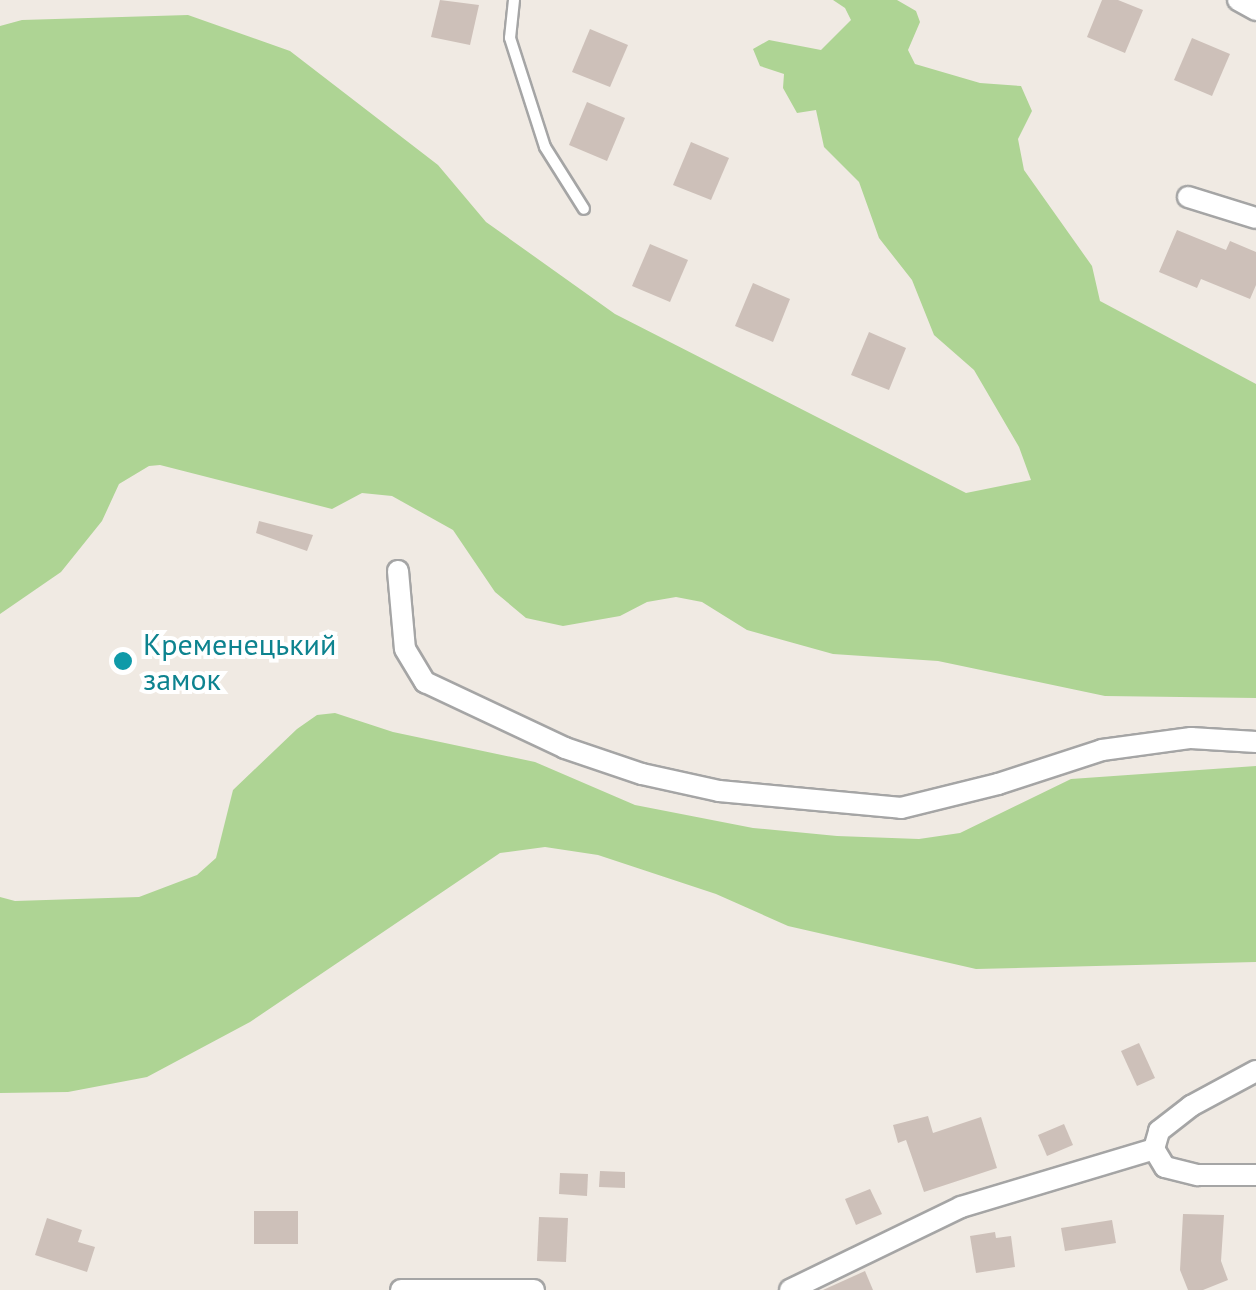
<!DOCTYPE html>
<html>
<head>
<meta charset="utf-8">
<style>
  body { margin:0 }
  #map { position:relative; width:1256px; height:1290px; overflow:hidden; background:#f0eae3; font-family:"PT Sans",sans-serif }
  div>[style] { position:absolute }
  .forest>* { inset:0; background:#aed494 }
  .building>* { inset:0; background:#cdc0b9 }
  .roads { filter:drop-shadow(2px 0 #a5a5a5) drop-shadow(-2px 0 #a5a5a5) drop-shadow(0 2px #a5a5a5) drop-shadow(0 -2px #a5a5a5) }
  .lane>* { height:10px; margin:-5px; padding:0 5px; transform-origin:5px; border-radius:5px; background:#fff }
  .street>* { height:20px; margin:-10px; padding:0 10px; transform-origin:10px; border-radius:10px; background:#fff }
  .dots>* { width:28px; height:28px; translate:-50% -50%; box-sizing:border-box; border:5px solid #fff; border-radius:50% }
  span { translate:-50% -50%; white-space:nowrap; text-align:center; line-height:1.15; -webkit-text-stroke:8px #fff; paint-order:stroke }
  .culture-label { font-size:30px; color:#0d838f }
  .left { translate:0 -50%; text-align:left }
</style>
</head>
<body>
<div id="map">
  <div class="forest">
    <div style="clip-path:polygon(833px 0,897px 0,916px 11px,920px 22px,908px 50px,915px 64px,980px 83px,1021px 86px,1032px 111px,1018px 139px,1024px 170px,1092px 266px,1100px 301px,1256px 384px,1256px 698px,1105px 696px,938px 661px,833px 654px,747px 630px,702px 602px,676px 597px,647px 602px,620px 616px,563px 626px,526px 618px,495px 592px,453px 530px,392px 496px,362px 493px,332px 509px,160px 465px,149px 466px,119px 484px,102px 521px,61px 572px,0 614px,0 26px,22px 20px,188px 15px,290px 51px,438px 165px,486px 222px,615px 314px,966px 493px,1031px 480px,1019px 447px,974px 370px,934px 335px,912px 280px,879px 238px,859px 182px,824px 147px,816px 110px,797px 113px,783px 88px,784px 74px,760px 66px,753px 49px,769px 40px,821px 50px,851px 20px,845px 8px)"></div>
    <div style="clip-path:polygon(335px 713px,393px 732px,535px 762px,635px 805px,753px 828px,837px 836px,919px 839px,960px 833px,1071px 779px,1256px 766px,1256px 962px,976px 969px,788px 926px,716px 894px,598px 855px,545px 847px,500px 853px,250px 1022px,147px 1077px,68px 1092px,0 1093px,0 897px,15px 901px,139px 897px,197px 875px,216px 858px,233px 790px,297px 729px,317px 715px)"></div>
  </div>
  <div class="building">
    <div style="clip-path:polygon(440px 0,479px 5px,470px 45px,431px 37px)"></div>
    <div style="clip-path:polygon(1102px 0,1118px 0,1143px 10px,1125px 53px,1087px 37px)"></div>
    <div style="clip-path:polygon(590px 29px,628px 45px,610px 87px,572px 72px)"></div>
    <div style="clip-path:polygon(1192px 38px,1230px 54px,1212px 96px,1174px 80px)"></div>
    <div style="clip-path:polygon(587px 102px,625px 118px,607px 161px,569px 145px)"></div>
    <div style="clip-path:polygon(691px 142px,729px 158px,711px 200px,673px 185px)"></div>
    <div style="clip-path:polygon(1177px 230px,1226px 250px,1230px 241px,1256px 252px,1256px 285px,1250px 299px,1201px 279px,1197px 288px,1159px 272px)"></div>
    <div style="clip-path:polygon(650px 244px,688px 260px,670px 302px,632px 286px)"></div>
    <div style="clip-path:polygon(753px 283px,790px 299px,773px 342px,735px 326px)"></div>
    <div style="clip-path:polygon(869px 332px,906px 348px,889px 390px,851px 375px)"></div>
    <div style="clip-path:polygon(259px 521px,313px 535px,307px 551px,256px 533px)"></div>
    <div style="clip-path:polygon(1139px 1043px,1155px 1078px,1137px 1086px,1121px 1051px)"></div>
    <div style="clip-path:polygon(928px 1116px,933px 1133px,981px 1117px,997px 1168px,924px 1192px,906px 1140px,898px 1143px,893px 1125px)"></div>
    <div style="clip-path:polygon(1064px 1124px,1073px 1145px,1047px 1156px,1038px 1135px)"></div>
    <div style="clip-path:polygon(600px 1171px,625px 1172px,625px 1188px,599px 1187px)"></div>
    <div style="clip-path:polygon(560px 1173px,588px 1174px,587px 1196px,559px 1194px)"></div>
    <div style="clip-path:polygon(870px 1189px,882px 1214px,856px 1225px,845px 1199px)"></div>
    <div style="clip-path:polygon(254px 1211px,298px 1211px,298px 1244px,254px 1244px)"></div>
    <div style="clip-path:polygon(1183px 1214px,1224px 1215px,1221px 1261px,1228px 1280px,1203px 1290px,1188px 1290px,1180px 1270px)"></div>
    <div style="clip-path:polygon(539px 1217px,568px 1218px,566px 1262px,537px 1261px)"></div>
    <div style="clip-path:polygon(47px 1218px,82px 1230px,78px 1242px,95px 1247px,87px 1272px,35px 1255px)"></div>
    <div style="clip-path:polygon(1112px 1220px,1116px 1243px,1065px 1251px,1061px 1228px)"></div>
    <div style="clip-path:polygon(995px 1232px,996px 1238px,1011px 1236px,1015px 1267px,976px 1273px,970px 1236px)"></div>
    <div style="clip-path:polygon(865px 1271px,873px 1290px,823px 1290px)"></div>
  </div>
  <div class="roads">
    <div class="lane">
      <div style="left:514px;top:0;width:38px;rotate:96deg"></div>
      <div style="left:510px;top:38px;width:114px;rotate:72.2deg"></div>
      <div style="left:545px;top:147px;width:73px;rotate:57.8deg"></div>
    </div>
    <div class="street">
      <div style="left:1238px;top:0;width:21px;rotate:29deg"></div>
      <div style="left:1188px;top:197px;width:71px;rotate:17.2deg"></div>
      <div style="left:398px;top:571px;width:78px;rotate:84.9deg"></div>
      <div style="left:405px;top:649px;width:39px;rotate:59deg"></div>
      <div style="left:425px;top:682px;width:155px;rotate:25.2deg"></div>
      <div style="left:565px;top:748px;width:81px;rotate:18.7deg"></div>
      <div style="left:642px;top:774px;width:79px;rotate:12.4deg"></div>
      <div style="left:719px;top:791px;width:183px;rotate:5.3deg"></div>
      <div style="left:901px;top:808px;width:100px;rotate:-13.9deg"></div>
      <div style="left:998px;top:784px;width:109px;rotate:-18.1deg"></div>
      <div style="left:1102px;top:750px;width:90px;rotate:-7.7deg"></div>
      <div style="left:1191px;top:738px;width:65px;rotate:3.5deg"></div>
      <div style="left:1154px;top:1149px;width:19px;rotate:-74deg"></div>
      <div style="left:1159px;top:1131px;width:41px;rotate:-38deg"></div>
      <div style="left:1191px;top:1106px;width:74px;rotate:-28.3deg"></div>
      <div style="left:1154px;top:1149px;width:21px;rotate:59deg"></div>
      <div style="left:1165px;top:1167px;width:34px;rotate:14deg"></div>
      <div style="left:1198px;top:1175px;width:58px"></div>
      <div style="left:401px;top:1290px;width:133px"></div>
      <div style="left:790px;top:1290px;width:190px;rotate:-25.9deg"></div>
      <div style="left:961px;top:1207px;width:202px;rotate:-16.7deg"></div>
    </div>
  </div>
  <div class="dots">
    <div style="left:123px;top:661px;background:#0f9aa8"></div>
  </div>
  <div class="culture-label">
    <span class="left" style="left:143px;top:661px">Кременецький<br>замок</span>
  </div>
</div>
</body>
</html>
